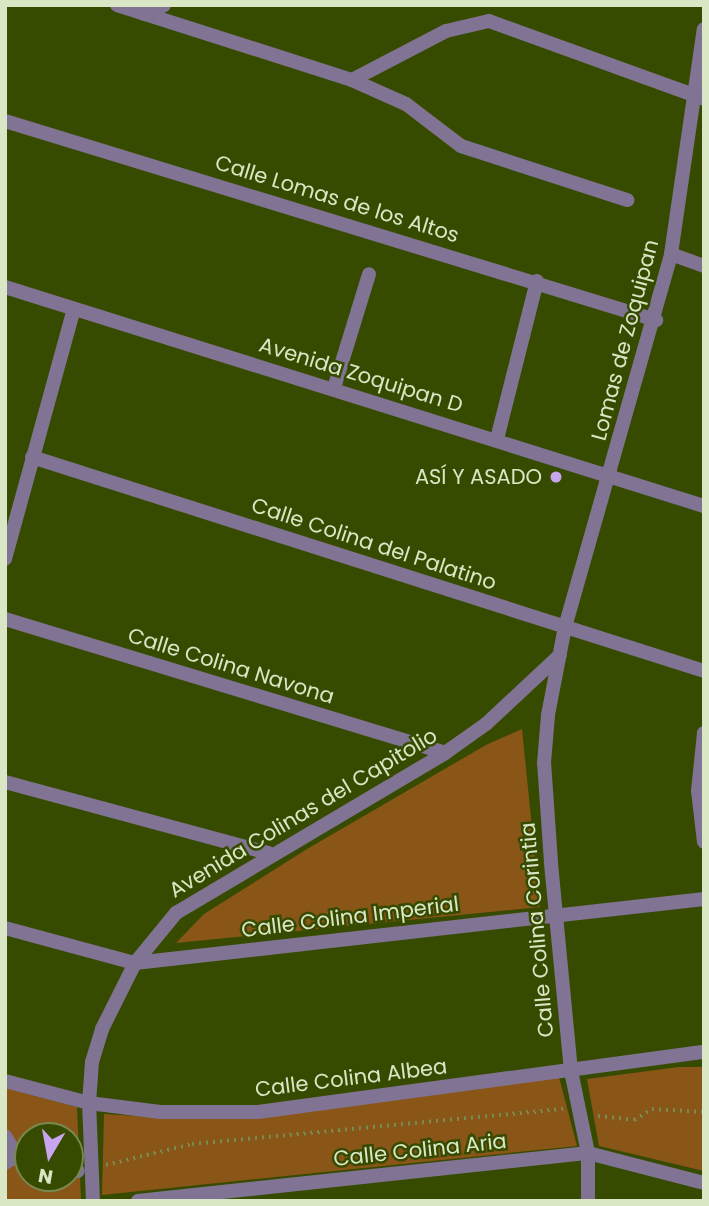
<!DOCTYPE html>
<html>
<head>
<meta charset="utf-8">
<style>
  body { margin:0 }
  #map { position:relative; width:709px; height:1206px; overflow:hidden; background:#364b00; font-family:Poppins,sans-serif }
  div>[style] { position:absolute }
  .green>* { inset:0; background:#895618 }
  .path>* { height:3.5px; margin-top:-1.75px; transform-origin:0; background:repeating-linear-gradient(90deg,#788b50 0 2px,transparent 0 7px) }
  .street>* { height:14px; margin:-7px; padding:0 7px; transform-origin:7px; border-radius:7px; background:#817393 }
  .dots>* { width:19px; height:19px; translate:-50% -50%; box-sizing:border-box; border:4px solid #364b00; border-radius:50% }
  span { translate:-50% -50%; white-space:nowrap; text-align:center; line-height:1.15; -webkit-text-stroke:5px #364b00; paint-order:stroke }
  .street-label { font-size:21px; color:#d9e7c5 }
  .poi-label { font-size:21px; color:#d9e7c5 }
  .right { translate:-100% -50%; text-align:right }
  .frame { position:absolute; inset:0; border:7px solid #d9e7c5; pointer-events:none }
  .north { position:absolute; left:14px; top:1122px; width:70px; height:70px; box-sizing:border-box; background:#364b00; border:2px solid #77894f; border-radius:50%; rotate:190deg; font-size:19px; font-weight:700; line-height:28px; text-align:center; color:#d9e7c5 }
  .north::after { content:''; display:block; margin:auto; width:24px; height:32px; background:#c8a6ef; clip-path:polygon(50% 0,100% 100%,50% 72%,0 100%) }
</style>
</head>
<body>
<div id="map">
  <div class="green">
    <div style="clip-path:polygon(522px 729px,540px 907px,176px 943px,204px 914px,307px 849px,486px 745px)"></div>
    <div style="clip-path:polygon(679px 1067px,704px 1067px,704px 1171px,599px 1146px,587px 1079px)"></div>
    <div style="clip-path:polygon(559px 1077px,577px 1146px,102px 1195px,104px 1114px,170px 1118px)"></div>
    <div style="clip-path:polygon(evenodd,5px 1088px,77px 1107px,81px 1201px,5px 1201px,5px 1088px,28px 1136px,70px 1136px,70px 1178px,28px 1178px,28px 1136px)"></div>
  </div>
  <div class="path">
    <div style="left:598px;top:1116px;width:36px;rotate:6deg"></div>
    <div style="left:634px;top:1120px;width:21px;rotate:-31deg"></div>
    <div style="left:652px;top:1109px;width:52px;rotate:3.3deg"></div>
    <div style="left:106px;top:1165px;width:89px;rotate:-13.7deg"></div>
    <div style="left:192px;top:1144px;width:373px;rotate:-5.4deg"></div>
  </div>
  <div class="street">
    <div style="left:117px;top:5px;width:247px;rotate:17.7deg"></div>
    <div style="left:352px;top:80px;width:106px;rotate:-27.5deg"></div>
    <div style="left:446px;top:31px;width:44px;rotate:-13.1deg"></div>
    <div style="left:489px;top:21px;width:229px;rotate:19.9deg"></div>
    <div style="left:144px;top:14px;width:22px;rotate:-24deg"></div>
    <div style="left:352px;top:80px;width:59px;rotate:24deg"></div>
    <div style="left:406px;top:104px;width:69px;rotate:37.4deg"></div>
    <div style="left:461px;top:146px;width:175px;rotate:18deg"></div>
    <div style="left:5px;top:121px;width:681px;rotate:17deg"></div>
    <div style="left:671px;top:254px;width:35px;rotate:20deg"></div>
    <div style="left:5px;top:287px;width:733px;rotate:17.4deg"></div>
    <div style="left:334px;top:388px;width:119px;rotate:-72.9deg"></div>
    <div style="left:497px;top:439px;width:163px;rotate:-75.8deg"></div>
    <div style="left:32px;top:457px;width:705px;rotate:17.66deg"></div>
    <div style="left:5px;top:559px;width:259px;rotate:-74.6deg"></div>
    <div style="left:5px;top:619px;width:460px;rotate:16.9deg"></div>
    <div style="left:704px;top:733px;width:58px;rotate:95.9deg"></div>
    <div style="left:698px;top:791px;width:51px;rotate:83.3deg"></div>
    <div style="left:5px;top:782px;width:273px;rotate:15.1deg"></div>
    <div style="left:5px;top:928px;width:135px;rotate:15.1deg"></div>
    <div style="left:135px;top:963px;width:573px;rotate:-6.42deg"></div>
    <div style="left:5px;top:1081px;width:87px;rotate:14.7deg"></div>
    <div style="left:89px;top:1103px;width:72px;rotate:7.2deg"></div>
    <div style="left:160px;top:1112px;width:98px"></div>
    <div style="left:258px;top:1112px;width:450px;rotate:-7.7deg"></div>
    <div style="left:5px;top:1136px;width:23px;rotate:59deg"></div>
    <div style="left:17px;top:1156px;width:14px;rotate:150deg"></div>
    <div style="left:70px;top:1169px;width:8px;rotate:14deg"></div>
    <div style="left:93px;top:1201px;width:98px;rotate:-92.3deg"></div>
    <div style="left:89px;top:1103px;width:41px;rotate:-85.8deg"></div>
    <div style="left:92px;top:1062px;width:34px;rotate:-73deg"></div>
    <div style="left:102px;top:1029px;width:74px;rotate:-63.4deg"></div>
    <div style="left:135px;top:963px;width:65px;rotate:-50.6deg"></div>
    <div style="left:176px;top:913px;width:313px;rotate:-30.7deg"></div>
    <div style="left:445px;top:753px;width:50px;rotate:-35.3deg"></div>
    <div style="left:486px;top:724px;width:101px;rotate:-43deg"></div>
    <div style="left:138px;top:1201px;width:453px;rotate:-6.1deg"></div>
    <div style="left:588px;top:1153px;width:120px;rotate:14.5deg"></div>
    <div style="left:588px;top:1201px;width:48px;rotate:-90deg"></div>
    <div style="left:588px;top:1153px;width:84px;rotate:-101.7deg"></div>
    <div style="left:571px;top:1071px;width:210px;rotate:-95.5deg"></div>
    <div style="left:551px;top:862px;width:99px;rotate:-94deg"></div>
    <div style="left:544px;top:763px;width:48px;rotate:-85.2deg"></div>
    <div style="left:548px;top:715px;width:90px;rotate:-79.1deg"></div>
    <div style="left:565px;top:627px;width:388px;rotate:-74.1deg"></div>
    <div style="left:671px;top:254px;width:227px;rotate:-81.7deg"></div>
  </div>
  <div class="dots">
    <div style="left:556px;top:477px;background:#c8a6ef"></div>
  </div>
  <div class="street-label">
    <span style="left:337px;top:199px;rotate:17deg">Calle Lomas de los Altos</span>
    <span style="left:625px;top:340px;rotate:-75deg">Lomas de Zoquipan</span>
    <span style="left:361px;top:375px;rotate:17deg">Avenida Zoquipan D</span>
    <span style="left:374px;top:544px;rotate:18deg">Calle Colina del Palatino</span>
    <span style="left:231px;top:666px;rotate:17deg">Calle Colina Navona</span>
    <span style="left:303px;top:813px;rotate:-31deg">Avenida Colinas del Capitolio</span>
    <span style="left:350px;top:917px;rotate:-7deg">Calle Colina Imperial</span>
    <span style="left:537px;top:930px;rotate:-95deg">Calle Colina Corintia</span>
    <span style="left:351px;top:1078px;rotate:-7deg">Calle Colina Albea</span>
    <span style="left:420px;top:1150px;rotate:-6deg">Calle Colina Aria</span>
  </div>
  <div class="poi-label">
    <span class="right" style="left:542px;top:477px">ASÍ Y ASADO</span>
  </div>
  <div class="frame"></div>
  <div class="north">N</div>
</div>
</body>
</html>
